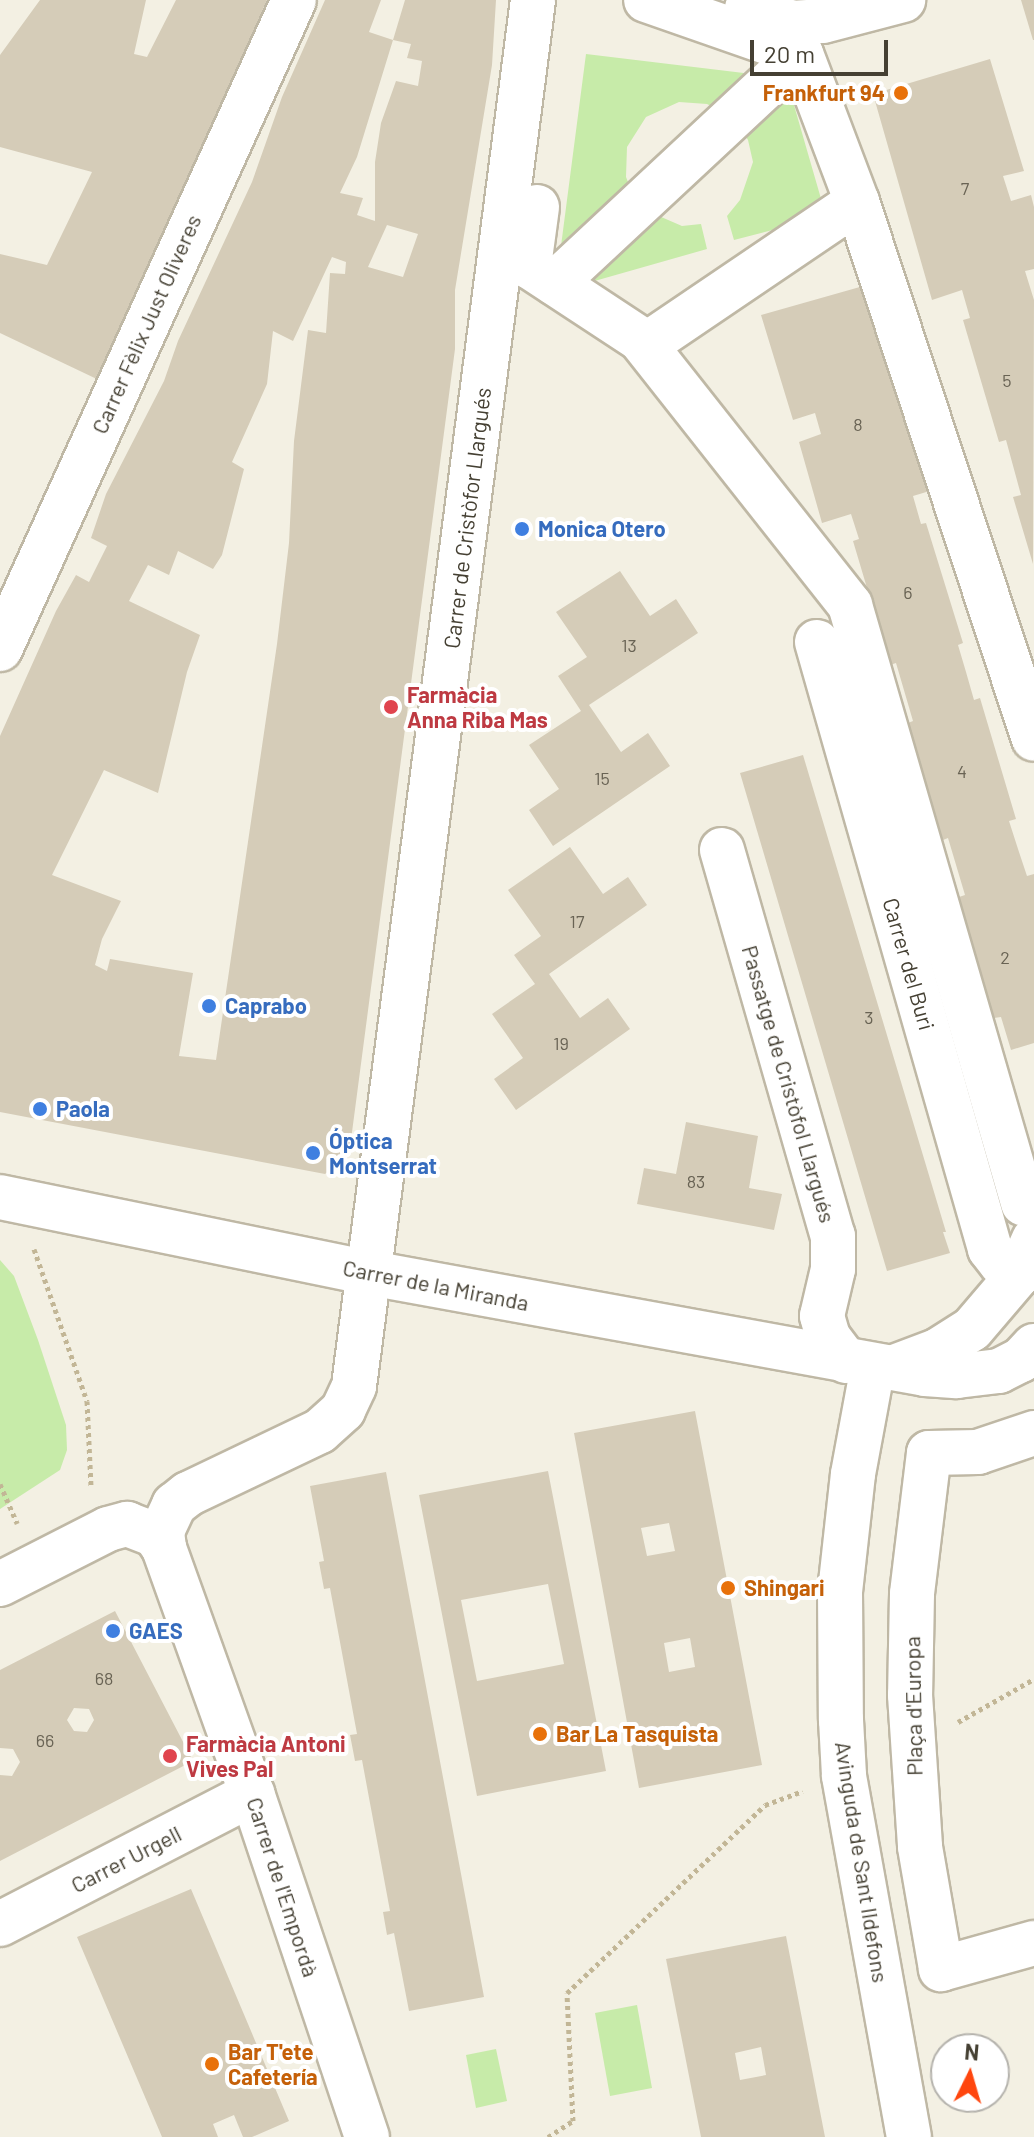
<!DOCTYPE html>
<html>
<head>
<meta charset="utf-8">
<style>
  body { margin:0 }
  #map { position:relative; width:1034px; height:2137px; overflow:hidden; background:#f3f0e3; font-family:Barlow,sans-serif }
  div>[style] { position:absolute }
  .green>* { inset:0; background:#c7eba9 }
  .building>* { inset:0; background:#d5ccb8 }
  .path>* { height:5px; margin-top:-2.5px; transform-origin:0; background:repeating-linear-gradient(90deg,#c2b696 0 4px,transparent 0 8px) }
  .roads { filter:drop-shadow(2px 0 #bfb8a5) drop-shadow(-2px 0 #bfb8a5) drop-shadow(0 2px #bfb8a5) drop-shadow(0 -2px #bfb8a5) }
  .street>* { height:44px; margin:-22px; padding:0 22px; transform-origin:22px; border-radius:22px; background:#fff }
  .dots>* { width:22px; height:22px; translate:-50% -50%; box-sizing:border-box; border:4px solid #fff; border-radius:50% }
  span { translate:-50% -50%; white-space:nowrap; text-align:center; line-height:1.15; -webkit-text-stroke:8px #fff; paint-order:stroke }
  .number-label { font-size:18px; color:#696354 }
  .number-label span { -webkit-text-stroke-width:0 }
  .food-label { font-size:22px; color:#c56008; font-weight:700 }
  .right { translate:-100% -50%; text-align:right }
  .left { translate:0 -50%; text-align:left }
  .street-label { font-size:22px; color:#454033 }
  .shop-label { font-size:22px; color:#366cbe; font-weight:700 }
  .health-label { font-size:22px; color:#be3a42; font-weight:700 }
  .north { position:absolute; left:930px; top:2033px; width:80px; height:80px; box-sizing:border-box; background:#fff; border:2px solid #b5b3ad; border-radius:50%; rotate:5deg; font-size:22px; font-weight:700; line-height:32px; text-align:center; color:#454033 }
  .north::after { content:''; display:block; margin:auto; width:28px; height:36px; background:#ff460e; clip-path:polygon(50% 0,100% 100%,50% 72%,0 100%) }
  .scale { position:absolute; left:750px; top:40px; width:138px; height:36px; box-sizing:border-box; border:4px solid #454033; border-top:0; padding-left:10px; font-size:24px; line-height:28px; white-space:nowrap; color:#454033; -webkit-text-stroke:6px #fff; paint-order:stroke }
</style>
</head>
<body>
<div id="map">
  <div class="green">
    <div style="clip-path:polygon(586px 54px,752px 74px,719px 110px,707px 104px,679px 102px,646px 117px,627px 147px,626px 177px,632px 192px,558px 269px)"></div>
    <div style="clip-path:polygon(787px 81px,826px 216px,734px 240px,727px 216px,740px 200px,753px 162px,748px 140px,740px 127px)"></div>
    <div style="clip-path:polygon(652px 213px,682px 226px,701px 224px,707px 249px,577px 286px)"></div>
    <div style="clip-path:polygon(0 1260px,14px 1276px,38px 1340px,66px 1425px,67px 1450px,60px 1470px,0 1509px)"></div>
    <div style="clip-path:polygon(637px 2005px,652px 2088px,610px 2096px,595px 2013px)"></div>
    <div style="clip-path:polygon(496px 2049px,507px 2101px,476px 2108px,466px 2055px)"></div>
  </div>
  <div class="building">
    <div style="clip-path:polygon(40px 0,146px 0,134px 54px,147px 57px,176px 0,267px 0,101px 381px,0 333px,0 254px,47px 265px,92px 172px,0 147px,0 55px)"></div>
    <div style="clip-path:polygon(evenodd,325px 0,381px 0,369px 32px,393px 40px,357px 157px,340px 193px,363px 198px,357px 215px,375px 221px,375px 162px,381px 123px,396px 81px,418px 86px,422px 61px,407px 58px,411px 44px,393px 40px,405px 0,496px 0,492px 65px,455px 290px,455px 349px,349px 1155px,325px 1174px,0 1112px,0 736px,56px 611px,76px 575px,89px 582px,107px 546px,91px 538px,106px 494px,164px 381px,178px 341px,252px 182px,282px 97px,325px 0,387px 225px,418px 234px,403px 277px,368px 267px,387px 225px,325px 0,332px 257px,346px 262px,345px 274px,330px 273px,326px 333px,308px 330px,294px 441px,289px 543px,277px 644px,216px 1060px,179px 1056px,193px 973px,110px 959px,107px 971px,95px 965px,102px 939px,121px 901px,52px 875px,104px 770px,158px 793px,187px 672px,200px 635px,129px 601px,148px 565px,169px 575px,178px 551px,213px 569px,222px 555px,244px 469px,232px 462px,267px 384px,273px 331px,293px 341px,332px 257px)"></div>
    <div style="clip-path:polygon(1021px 0,1034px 0,1034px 40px,1033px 40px)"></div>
    <div style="clip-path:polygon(990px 59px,1024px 171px,1003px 176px,1011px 201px,1031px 195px,1034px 207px,1034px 269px,1025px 271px,1034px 300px,1033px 564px,1013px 497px,1021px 495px,1006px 440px,999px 442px,963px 320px,970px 318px,962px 290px,932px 300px,873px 94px)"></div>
    <div style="clip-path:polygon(881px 281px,943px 487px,913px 496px,921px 524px,926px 523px,963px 643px,958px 645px,966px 672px,974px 700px,980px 698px,1016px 819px,1009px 821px,1018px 849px,1027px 876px,1034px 874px,1034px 1043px,1011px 1050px,1001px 1017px,994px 1018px,959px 897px,965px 895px,948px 838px,943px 840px,908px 723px,913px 721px,896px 663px,890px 665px,853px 541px,859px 539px,851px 514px,822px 523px,799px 442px,821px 434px,815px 413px,793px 420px,761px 315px)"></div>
    <div style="clip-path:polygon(620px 571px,650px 616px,676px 599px,698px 633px,589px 705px,621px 752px,648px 733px,670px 766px,553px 846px,529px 810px,559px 789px,529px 745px,581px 711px,558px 676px,587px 657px,556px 612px)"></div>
    <div style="clip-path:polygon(803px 755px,946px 1232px,943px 1232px,950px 1253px,887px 1271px,740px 773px)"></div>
    <div style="clip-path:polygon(570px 847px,603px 894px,628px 877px,647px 905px,549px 974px,580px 1018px,608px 998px,630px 1029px,516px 1110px,494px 1079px,523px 1058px,492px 1014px,535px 984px,514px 955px,541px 936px,508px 890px)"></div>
    <div style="clip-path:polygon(686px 1122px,758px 1136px,749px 1188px,782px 1194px,774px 1230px,637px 1204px,644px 1168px,676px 1174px)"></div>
    <div style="clip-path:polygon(evenodd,695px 1411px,762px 1765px,639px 1788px,574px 1433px,695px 1411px,669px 1523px,675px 1551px,647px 1556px,641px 1528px,669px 1523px,695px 1411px,690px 1638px,695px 1667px,669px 1672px,664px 1643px,690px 1638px)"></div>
    <div style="clip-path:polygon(evenodd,548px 1471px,606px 1771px,477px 1796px,419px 1495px,548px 1471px,548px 1584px,564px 1664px,477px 1681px,461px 1600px,548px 1584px)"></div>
    <div style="clip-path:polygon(386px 1472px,484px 1997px,409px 2011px,394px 1933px,387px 1935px,383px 1912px,390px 1911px,362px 1760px,355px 1761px,350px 1735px,357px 1734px,330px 1588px,324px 1589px,319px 1562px,324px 1561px,310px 1486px)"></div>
    <div style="clip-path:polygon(evenodd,115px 1611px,193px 1761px,0 1861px,0 1775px,12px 1776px,20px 1762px,13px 1749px,0 1748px,0 1670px,115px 1611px,74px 1708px,89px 1709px,94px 1720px,87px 1732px,74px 1731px,67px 1720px,74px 1708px)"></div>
    <div style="clip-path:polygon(191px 1889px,289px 2121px,252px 2137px,243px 2137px,234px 2115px,213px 2124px,218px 2137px,162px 2137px,77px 1937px)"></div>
    <div style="clip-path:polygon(evenodd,786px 1936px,825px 2137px,701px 2137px,666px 1959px,786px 1936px,761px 2047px,766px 2075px,740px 2080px,735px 2053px,761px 2047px)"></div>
  </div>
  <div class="path">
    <div style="left:34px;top:1249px;width:161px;rotate:70.8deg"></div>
    <div style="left:87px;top:1401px;width:85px;rotate:87.3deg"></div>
    <div style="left:0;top:1484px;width:43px;rotate:66.4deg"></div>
    <div style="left:958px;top:1722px;width:87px;rotate:-29.5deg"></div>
    <div style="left:548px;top:2137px;width:30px;rotate:-33deg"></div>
    <div style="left:573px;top:2121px;width:128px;rotate:-92.7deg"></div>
    <div style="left:567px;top:1993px;width:273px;rotate:-43.5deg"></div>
    <div style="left:765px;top:1805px;width:40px;rotate:-20.2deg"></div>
  </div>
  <div class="roads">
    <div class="street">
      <div style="left:747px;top:8px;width:48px;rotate:18.1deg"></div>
      <div style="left:793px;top:23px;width:30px;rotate:-4deg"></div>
      <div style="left:823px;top:21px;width:83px;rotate:-14.7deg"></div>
      <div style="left:857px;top:202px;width:565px;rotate:71.76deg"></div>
      <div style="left:537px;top:207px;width:60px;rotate:97.7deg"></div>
      <div style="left:529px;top:266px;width:133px;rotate:33.3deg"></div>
      <div style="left:640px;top:339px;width:339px;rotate:51.7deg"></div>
      <div style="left:850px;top:605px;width:623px;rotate:73.86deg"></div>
      <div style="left:555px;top:283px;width:336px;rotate:-43deg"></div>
      <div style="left:801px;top:54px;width:164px;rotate:-160.8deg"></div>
      <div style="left:646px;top:345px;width:255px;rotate:-34.1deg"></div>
      <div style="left:857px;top:202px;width:158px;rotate:-110.7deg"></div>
      <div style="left:817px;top:642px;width:631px;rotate:74.09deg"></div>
      <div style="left:990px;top:1249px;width:18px;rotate:52deg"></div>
      <div style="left:1001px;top:1263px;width:21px;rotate:35deg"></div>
      <div style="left:0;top:649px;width:712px;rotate:-65.63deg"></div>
      <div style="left:722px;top:850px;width:402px;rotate:74deg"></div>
      <div style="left:833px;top:1236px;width:33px;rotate:90deg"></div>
      <div style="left:833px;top:1269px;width:48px;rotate:103.2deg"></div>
      <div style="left:822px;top:1316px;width:22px;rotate:74deg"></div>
      <div style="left:828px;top:1337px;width:30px;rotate:53deg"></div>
      <div style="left:0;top:1197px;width:378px;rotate:11.6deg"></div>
      <div style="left:370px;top:1273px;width:564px;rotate:10.31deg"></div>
      <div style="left:925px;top:1374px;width:32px;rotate:4deg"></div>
      <div style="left:957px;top:1376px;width:42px;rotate:-6.8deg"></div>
      <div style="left:999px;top:1371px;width:25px;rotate:-27deg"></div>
      <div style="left:1021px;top:1360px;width:19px;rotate:-47deg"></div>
      <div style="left:873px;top:1366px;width:110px;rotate:100.5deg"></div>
      <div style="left:853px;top:1474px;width:118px;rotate:96.3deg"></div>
      <div style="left:840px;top:1591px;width:129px;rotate:89.6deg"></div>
      <div style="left:841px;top:1720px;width:56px;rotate:86.9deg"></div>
      <div style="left:844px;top:1776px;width:367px;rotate:79.8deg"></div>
      <div style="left:894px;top:1367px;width:46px;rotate:-20.4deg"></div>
      <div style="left:937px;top:1351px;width:41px;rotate:-32.2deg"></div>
      <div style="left:972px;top:1329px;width:71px;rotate:-49.6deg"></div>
      <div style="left:1018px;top:1275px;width:39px;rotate:-66deg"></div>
      <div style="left:1034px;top:1433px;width:59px;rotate:161.3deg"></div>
      <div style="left:978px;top:1452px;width:49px;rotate:178.8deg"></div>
      <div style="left:929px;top:1453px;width:142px;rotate:96.9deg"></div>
      <div style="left:912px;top:1594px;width:101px;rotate:91.1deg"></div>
      <div style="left:910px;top:1695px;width:152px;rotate:86.2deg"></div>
      <div style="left:920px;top:1847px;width:124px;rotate:80.2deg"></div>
      <div style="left:941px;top:1969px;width:97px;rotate:-15.6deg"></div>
      <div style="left:0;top:1584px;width:121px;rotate:-27deg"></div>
      <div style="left:108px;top:1529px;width:20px;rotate:-15deg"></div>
      <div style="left:127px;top:1524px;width:30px;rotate:21deg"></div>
      <div style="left:155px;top:1535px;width:16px;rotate:55deg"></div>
      <div style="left:0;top:1924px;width:284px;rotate:-27.3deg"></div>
      <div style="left:367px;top:2137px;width:362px;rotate:-108.5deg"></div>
      <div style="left:252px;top:1794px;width:261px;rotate:-109.7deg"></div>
      <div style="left:164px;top:1548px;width:17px;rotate:-97deg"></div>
      <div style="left:162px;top:1531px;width:29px;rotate:-65deg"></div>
      <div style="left:174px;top:1505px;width:18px;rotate:-38deg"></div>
      <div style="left:188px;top:1494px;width:146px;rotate:-25.5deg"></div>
      <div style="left:320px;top:1431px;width:31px;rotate:-42deg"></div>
      <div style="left:343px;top:1410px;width:26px;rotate:-65deg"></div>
      <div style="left:354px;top:1386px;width:1398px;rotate:-82.64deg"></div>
    </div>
  </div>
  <div class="dots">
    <div style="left:901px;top:93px;background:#e8710a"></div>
    <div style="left:522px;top:529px;background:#3f7fe0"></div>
    <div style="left:391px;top:707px;background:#e0444e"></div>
    <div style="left:209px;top:1006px;background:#3f7fe0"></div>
    <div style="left:40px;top:1109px;background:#3f7fe0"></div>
    <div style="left:313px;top:1153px;background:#3f7fe0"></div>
    <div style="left:728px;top:1588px;background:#e8710a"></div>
    <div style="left:113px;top:1631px;background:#3f7fe0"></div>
    <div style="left:540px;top:1734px;background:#e8710a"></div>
    <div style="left:170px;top:1756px;background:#e0444e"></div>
    <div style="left:212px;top:2064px;background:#e8710a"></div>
  </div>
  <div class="number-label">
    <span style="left:965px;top:188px">7</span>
    <span style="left:1007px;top:380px">5</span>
    <span style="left:858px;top:424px">8</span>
    <span style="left:908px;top:592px">6</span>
    <span style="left:629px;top:645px">13</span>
    <span style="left:962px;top:771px">4</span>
    <span style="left:602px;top:778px">15</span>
    <span style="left:577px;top:921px">17</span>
    <span style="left:1005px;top:957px">2</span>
    <span style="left:869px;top:1017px">3</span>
    <span style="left:561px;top:1043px">19</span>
    <span style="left:696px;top:1181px">83</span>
    <span style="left:104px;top:1678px">68</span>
    <span style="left:45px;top:1740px">66</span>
  </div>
  <div class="food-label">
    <span class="right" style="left:885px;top:93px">Frankfurt 94</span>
    <span class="left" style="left:744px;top:1588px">Shingari</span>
    <span class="left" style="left:556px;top:1734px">Bar La Tasquista</span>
    <span class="left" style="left:228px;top:2064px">Bar T'ete<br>Cafetería</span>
  </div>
  <div class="street-label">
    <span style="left:146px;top:324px;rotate:-66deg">Carrer Fèlix Just Oliveres</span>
    <span style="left:467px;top:518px;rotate:-83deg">Carrer de Cristòfor Llargués</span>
    <span style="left:909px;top:964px;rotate:74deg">Carrer del Buri</span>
    <span style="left:789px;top:1084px;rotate:74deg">Passatge de Cristòfol Llargués</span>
    <span style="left:436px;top:1285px;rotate:11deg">Carrer de la Miranda</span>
    <span style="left:913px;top:1706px;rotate:-91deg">Plaça d'Europa</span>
    <span style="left:126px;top:1859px;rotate:-27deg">Carrer Urgell</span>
    <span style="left:862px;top:1862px;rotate:81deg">Avinguda de Sant Ildefons</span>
    <span style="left:283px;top:1887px;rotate:72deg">Carrer de l'Empordà</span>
  </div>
  <div class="shop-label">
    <span class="left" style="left:538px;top:529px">Monica Otero</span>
    <span class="left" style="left:225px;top:1006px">Caprabo</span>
    <span class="left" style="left:56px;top:1109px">Paola</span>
    <span class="left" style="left:329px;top:1153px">Óptica<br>Montserrat</span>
    <span class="left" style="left:129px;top:1631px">GAES</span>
  </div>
  <div class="health-label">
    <span class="left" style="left:407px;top:707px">Farmàcia<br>Anna Riba Mas</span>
    <span class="left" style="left:186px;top:1756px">Farmàcia Antoni<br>Vives Pal</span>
  </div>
  <div class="north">N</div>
  <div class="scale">20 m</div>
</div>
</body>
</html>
